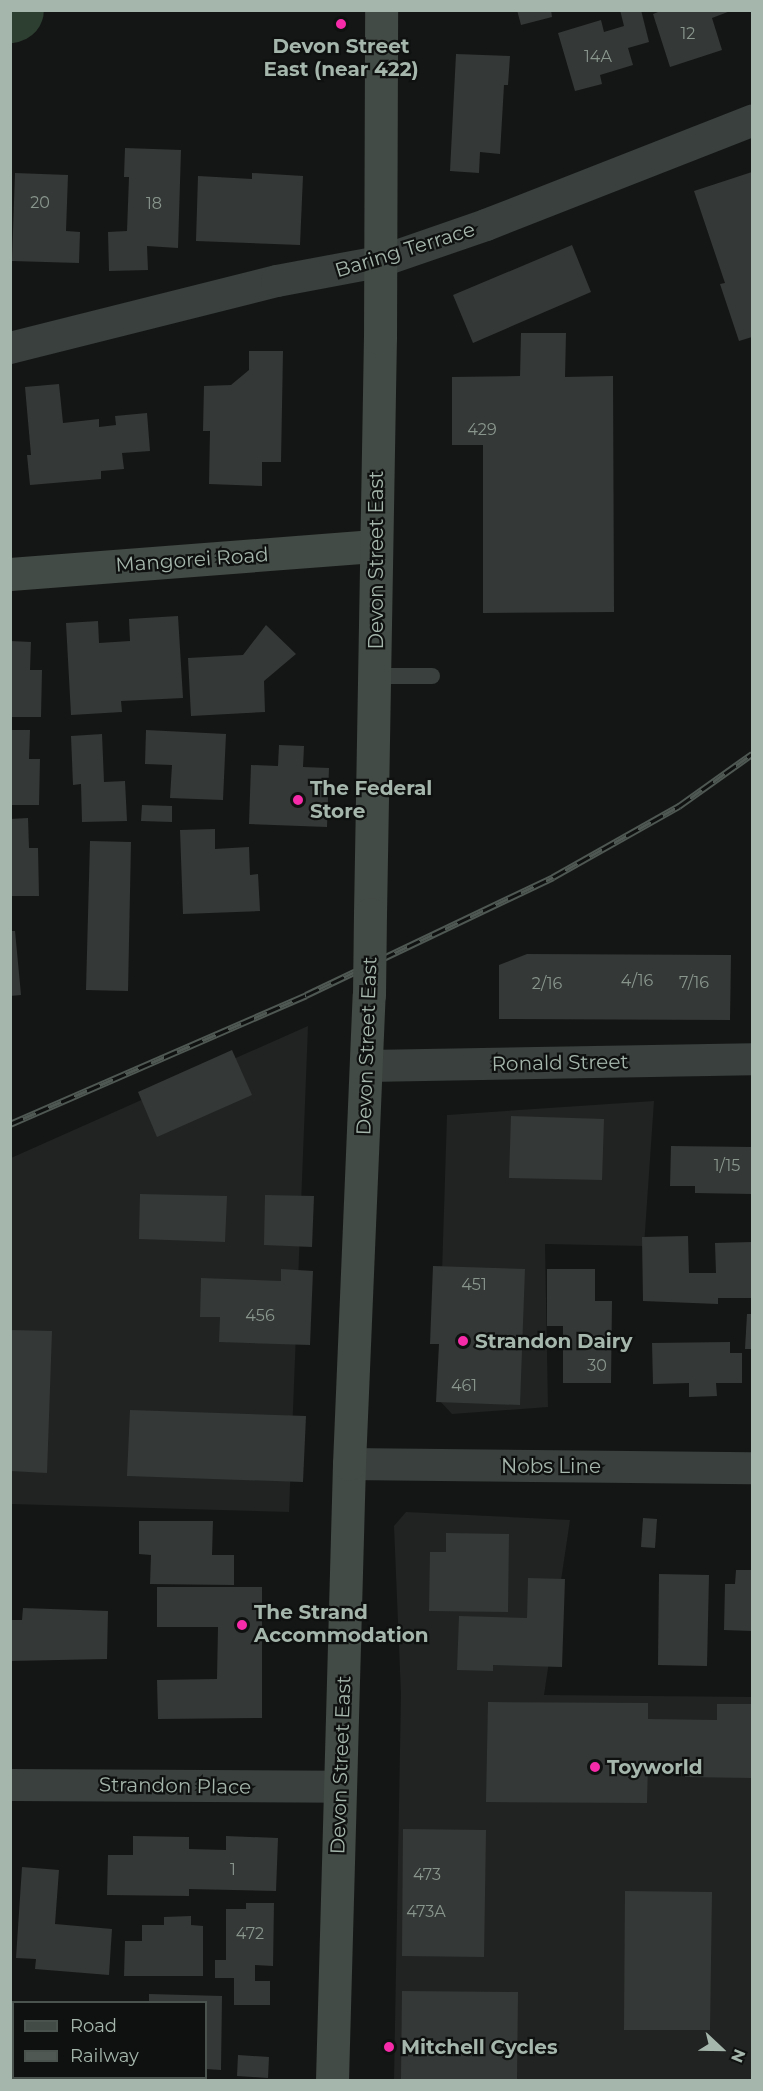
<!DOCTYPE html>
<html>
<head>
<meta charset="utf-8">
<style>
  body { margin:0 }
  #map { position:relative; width:763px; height:2091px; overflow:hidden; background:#141615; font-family:Montserrat,sans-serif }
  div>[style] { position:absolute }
  .built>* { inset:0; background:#202322 }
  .river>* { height:63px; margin:-31.5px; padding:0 31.5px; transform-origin:31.5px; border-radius:31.5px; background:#2d3f30 }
  .building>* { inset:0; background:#343836 }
  .lane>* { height:16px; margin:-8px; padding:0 8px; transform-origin:8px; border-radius:8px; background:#39403d }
  .street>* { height:32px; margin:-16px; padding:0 16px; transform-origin:16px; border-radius:16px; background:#39403d }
  .secondary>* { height:33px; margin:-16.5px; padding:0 16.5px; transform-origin:16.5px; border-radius:16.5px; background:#434b46 }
  .rail>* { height:7px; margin-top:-3.5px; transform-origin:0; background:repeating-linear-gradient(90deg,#0f1110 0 14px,#4f5853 0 28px); box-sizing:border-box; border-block:2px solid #4f5853 }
  .secondary-bridge>* { height:33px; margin:-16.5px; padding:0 16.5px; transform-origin:16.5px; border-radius:16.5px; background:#434b46 }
  .dots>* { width:16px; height:16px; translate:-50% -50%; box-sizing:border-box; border:3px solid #0f1110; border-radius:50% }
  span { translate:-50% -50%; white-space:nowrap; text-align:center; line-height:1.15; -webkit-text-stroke:4.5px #0f1110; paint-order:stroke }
  .number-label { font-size:16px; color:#89968e }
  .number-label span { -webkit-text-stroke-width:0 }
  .poi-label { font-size:20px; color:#a5b6ac; font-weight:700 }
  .left { translate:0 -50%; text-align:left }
  .street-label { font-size:20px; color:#a5b6ac }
  .frame { position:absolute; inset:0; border:12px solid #a5b6ac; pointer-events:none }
  .legend { position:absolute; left:12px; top:2001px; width:195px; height:78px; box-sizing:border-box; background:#0f1110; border:2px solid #4b534e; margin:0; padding:8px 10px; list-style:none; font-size:18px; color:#a5b6ac }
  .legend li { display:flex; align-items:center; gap:12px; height:30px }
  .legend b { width:30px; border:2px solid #4b534e }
  .north { position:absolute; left:691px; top:2019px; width:60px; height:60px; -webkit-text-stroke:4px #0f1110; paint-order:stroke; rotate:112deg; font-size:16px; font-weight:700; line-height:24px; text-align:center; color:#a5b6ac }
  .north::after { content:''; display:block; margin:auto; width:21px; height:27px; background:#a5b6ac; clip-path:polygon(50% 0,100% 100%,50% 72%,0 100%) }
</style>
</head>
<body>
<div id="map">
  <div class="built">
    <div style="clip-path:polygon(308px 1026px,289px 1512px,11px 1504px,11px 1158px)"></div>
    <div style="clip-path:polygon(654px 1101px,644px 1246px,545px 1244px,548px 1407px,452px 1414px,438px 1399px,447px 1115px)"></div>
    <div style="clip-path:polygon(406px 1512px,570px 1520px,544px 1695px,752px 1697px,752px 2080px,394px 2080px,401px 1694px,394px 1526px)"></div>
  </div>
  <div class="river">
    <div style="left:10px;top:11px;width:2px;rotate:-27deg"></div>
  </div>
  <div class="building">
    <div style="clip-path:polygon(517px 10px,551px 10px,552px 17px,521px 25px)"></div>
    <div style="clip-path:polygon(620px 10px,641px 10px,649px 42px,628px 48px,633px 65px,600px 75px,602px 84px,575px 91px,558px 33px,601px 20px,604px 32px,624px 26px)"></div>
    <div style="clip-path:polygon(663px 10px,733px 10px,712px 18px,722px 50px,670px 67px,653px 14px)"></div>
    <div style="clip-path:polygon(456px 54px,510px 56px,508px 85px,504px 85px,500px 154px,480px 152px,479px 173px,450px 171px)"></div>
    <div style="clip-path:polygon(125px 148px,181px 150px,178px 248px,147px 246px,148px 270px,109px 271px,108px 232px,127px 231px,129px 177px,124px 177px)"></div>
    <div style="clip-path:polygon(752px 172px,752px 337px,739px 341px,720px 284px,725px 283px,694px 191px)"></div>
    <div style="clip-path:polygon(15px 173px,68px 175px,66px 231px,80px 232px,79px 263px,12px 261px)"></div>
    <div style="clip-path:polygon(252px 173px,303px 176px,300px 245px,196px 241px,198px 176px,252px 179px)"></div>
    <div style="clip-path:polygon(572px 245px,591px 292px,473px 343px,453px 295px)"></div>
    <div style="clip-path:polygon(521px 333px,566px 333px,565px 377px,613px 376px,614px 612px,483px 613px,483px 445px,452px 445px,452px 377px,520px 376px)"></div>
    <div style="clip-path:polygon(249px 351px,283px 351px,281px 462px,262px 462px,262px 486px,209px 484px,210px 431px,203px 431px,204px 386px,231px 385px,249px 370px)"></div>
    <div style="clip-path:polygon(59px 384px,63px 423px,99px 419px,99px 427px,116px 425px,115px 416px,147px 413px,150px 451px,122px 453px,124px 469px,101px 471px,101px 479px,30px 485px,27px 455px,31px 455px,25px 387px)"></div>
    <div style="clip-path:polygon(178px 616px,183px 698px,121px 701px,122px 712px,71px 715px,66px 623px,98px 621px,99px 643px,130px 641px,129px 619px)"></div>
    <div style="clip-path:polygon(266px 625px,296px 654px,264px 681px,265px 712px,191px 716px,188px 658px,243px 655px)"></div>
    <div style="clip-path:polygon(10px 641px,31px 642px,30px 670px,42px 670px,41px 717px,10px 717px)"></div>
    <div style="clip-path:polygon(10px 730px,30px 730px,29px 759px,40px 759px,39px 805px,10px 805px)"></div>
    <div style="clip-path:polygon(146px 730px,226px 734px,223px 800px,170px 798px,172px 765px,145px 764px)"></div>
    <div style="clip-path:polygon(102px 734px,104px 782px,125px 781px,127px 821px,82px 822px,81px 784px,73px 785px,71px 736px)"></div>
    <div style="clip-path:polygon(279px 745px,304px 746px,303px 767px,329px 768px,327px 827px,249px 824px,251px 765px,278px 766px)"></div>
    <div style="clip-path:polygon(142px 805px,172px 806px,172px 822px,141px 821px)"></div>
    <div style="clip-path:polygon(28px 818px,29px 848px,38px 848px,39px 896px,10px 896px,10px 819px)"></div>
    <div style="clip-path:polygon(215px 829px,215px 849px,249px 847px,250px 875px,258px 874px,260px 911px,183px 914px,180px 830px)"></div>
    <div style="clip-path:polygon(90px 841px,131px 842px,128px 991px,86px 990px)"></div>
    <div style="clip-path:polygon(10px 931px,15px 931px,21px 995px,10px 996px)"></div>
    <div style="clip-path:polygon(527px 954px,731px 955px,730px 1020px,499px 1019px,499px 965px)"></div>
    <div style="clip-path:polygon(232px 1050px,252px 1095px,157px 1137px,138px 1092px)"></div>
    <div style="clip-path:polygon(511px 1116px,604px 1119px,602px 1180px,509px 1178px)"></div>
    <div style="clip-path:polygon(671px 1146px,752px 1147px,752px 1194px,695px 1193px,695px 1186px,670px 1186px)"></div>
    <div style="clip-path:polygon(140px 1194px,227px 1196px,225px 1242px,139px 1239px)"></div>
    <div style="clip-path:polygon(265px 1195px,314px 1196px,312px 1247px,264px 1245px)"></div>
    <div style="clip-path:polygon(688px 1236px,689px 1273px,716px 1273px,715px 1243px,752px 1242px,752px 1298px,718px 1298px,718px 1304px,643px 1301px,642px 1237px)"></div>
    <div style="clip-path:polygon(433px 1266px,525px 1269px,520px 1405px,436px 1402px,439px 1344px,430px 1344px)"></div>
    <div style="clip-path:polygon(281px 1269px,313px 1271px,310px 1345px,219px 1342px,220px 1317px,200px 1317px,201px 1278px,281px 1281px)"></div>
    <div style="clip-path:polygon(547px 1269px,595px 1269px,595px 1301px,612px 1301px,611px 1383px,563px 1383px,563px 1326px,547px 1326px)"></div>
    <div style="clip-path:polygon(747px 1314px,752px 1314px,752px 1349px,745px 1349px)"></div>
    <div style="clip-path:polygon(10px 1330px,52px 1331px,47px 1473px,10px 1471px)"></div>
    <div style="clip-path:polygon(730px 1342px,730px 1353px,742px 1353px,742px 1383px,716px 1383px,717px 1396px,689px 1397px,689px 1383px,653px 1384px,652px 1343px)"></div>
    <div style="clip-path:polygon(130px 1410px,306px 1416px,303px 1482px,127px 1476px)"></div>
    <div style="clip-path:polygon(643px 1518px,657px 1519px,655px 1548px,641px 1547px)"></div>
    <div style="clip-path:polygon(139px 1521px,213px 1521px,212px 1555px,234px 1555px,234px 1585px,150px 1584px,151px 1555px,139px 1554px)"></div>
    <div style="clip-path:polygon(446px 1533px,509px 1534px,508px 1612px,429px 1611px,430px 1552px,446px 1552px)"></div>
    <div style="clip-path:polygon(736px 1570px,752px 1570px,752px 1631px,724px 1630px,725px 1584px,735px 1584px)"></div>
    <div style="clip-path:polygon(659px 1574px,709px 1575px,707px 1666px,658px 1665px)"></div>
    <div style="clip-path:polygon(528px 1578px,565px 1579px,562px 1667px,493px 1665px,493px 1671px,457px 1670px,459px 1616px,527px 1618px)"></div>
    <div style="clip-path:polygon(157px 1587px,262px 1587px,262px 1718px,158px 1719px,157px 1680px,217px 1679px,218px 1627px,157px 1627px)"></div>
    <div style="clip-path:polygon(23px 1608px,108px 1611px,107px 1659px,10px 1661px,10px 1620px,22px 1620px)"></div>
    <div style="clip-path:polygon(488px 1702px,648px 1703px,648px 1719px,717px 1720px,717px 1704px,752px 1704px,752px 1778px,685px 1777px,685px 1764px,648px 1763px,647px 1803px,486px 1802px)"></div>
    <div style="clip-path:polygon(403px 1829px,486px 1830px,484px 1957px,402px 1956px)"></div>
    <div style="clip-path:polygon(133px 1836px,189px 1837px,189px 1849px,226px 1850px,226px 1836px,278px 1838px,276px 1891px,189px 1889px,189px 1896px,107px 1895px,108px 1855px,133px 1855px)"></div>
    <div style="clip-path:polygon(22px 1867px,59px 1870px,55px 1924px,112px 1929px,109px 1975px,35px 1969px,36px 1959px,16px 1958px)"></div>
    <div style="clip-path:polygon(625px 1891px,712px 1892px,710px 2030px,624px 2030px)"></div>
    <div style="clip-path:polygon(246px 1903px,274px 1903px,273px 1966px,255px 1965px,255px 1981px,270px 1981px,270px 2005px,234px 2005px,234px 1978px,215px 1978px,215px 1960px,226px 1960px,226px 1909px,246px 1909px)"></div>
    <div style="clip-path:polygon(191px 1916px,191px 1925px,203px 1926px,203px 1976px,124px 1976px,125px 1941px,142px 1941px,142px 1925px,164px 1925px,164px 1917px)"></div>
    <div style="clip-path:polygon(402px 1991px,518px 1992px,517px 2080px,401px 2080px)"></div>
    <div style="clip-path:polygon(149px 1994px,222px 1996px,221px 2070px,206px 2069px,206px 2002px,149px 2002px)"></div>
    <div style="clip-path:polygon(238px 2055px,269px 2057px,268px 2078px,237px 2076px)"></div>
  </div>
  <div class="lane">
    <div style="left:376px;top:676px;width:56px"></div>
  </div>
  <div class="street">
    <div style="left:10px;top:348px;width:275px;rotate:-14.1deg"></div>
    <div style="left:277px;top:281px;width:104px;rotate:-10.6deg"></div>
    <div style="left:379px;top:262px;width:113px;rotate:-19.1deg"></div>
    <div style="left:486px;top:225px;width:286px;rotate:-21.4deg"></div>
    <div style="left:368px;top:1066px;width:384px;rotate:-1deg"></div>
    <div style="left:349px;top:1464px;width:403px;rotate:0.6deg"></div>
    <div style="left:10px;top:1785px;width:330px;rotate:0.3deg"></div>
  </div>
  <div class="secondary">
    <div style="left:10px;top:574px;width:365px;rotate:-4.4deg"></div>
    <div style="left:370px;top:914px;width:576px;rotate:-89.01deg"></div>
    <div style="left:380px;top:338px;width:328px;rotate:-89.8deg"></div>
    <div style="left:332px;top:2080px;width:616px;rotate:-88.42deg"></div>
    <div style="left:349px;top:1464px;width:469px;rotate:-87.6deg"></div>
  </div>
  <div class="rail">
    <div style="left:10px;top:1124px;width:323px;rotate:-23.5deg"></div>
    <div style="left:306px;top:995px;width:274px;rotate:-25.5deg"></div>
    <div style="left:553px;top:877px;width:145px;rotate:-29.4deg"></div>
    <div style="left:679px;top:806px;width:90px;rotate:-35.5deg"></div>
  </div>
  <div class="secondary-bridge">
    <div style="left:369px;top:995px;width:81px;rotate:-89.3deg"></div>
  </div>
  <div class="dots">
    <div style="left:341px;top:24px;background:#f62ba9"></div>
    <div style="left:298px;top:800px;background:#f62ba9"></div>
    <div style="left:463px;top:1341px;background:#f62ba9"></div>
    <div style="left:242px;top:1625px;background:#f62ba9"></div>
    <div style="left:595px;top:1767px;background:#f62ba9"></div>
    <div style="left:389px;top:2047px;background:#f62ba9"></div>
  </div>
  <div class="number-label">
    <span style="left:688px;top:34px">12</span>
    <span style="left:598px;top:57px">14A</span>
    <span style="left:40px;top:203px">20</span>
    <span style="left:154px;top:204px">18</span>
    <span style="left:482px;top:430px">429</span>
    <span style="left:637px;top:981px">4/16</span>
    <span style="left:694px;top:983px">7/16</span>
    <span style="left:547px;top:984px">2/16</span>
    <span style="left:727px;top:1166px">1/15</span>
    <span style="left:474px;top:1285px">451</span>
    <span style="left:260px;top:1316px">456</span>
    <span style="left:597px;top:1366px">30</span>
    <span style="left:464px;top:1386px">461</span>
    <span style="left:233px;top:1870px">1</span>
    <span style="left:427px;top:1875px">473</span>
    <span style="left:426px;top:1912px">473A</span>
    <span style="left:250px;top:1934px">472</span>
  </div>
  <div class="poi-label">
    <span style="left:341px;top:58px">Devon Street<br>East (near 422)</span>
    <span class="left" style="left:310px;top:800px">The Federal<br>Store</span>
    <span class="left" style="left:475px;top:1341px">Strandon Dairy</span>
    <span class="left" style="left:254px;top:1624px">The Strand<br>Accommodation</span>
    <span class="left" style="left:607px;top:1767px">Toyworld</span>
    <span class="left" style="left:401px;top:2047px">Mitchell Cycles</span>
  </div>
  <div class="street-label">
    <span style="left:405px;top:250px;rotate:-17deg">Baring Terrace</span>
    <span style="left:192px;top:560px;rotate:-4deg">Mangorei Road</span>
    <span style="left:376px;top:560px;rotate:-90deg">Devon Street East</span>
    <span style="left:367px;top:1046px;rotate:-88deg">Devon Street East</span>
    <span style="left:560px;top:1063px;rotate:-1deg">Ronald Street</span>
    <span style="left:551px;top:1466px">Nobs Line</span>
    <span style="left:341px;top:1765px;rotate:-88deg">Devon Street East</span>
    <span style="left:175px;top:1786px;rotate:1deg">Strandon Place</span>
  </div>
  <div class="frame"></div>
  <ul class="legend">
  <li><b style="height:8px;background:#434b46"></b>Road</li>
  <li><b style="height:8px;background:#4f5853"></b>Railway</li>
  </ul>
  <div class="north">N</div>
</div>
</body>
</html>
